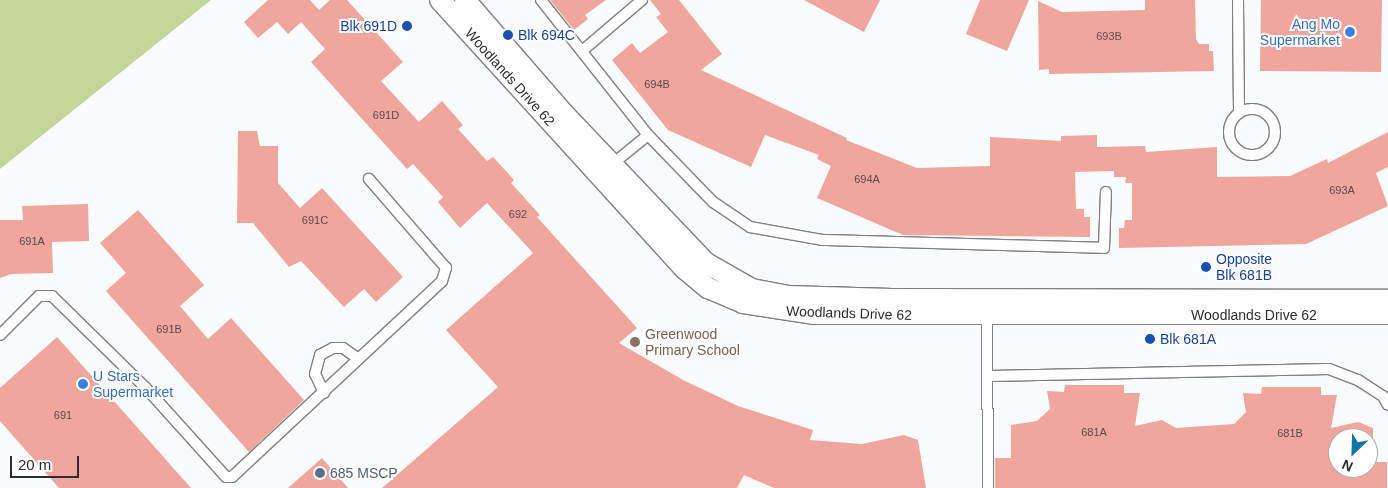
<!DOCTYPE html>
<html>
<head>
<meta charset="utf-8">
<style>
  body { margin:0 }
  #map { position:relative; width:1388px; height:488px; overflow:hidden; background:#fafbfd; font-family:Arial,sans-serif }
  div>[style] { position:absolute }
  .green>* { inset:0; background:#c2d699 }
  .building>* { inset:0; background:#f1a69d }
  .roads { filter:drop-shadow(1px 0 #818183) drop-shadow(-1px 0 #818183) drop-shadow(0 1px #818183) drop-shadow(0 -1px #818183) }
  .service>* { height:10px; margin:-5px; padding:0 5px; transform-origin:5px; border-radius:5px; background:#fff }
  .service>.ring { margin:-5px; padding:0; box-sizing:content-box; background:none; border:10px solid #fff; border-radius:50% }
  .minor>* { height:20px; margin:-10px; padding:0 10px; transform-origin:10px; border-radius:10px; background:#fff }
  .dots>* { width:14px; height:14px; translate:-50% -50%; box-sizing:border-box; border:2px solid #fff; border-radius:50% }
  span { translate:-50% -50%; white-space:nowrap; text-align:center; line-height:1.15; -webkit-text-stroke:4px #fff; paint-order:stroke }
  .number-label { font-size:11px; color:#5d4b4a }
  .number-label span { -webkit-text-stroke-width:0 }
  .shop-label { font-size:14px; color:#366cbe }
  .right { translate:-100% -50%; text-align:right }
  .left { translate:0 -50%; text-align:left }
  .transit-label { font-size:14px; color:#164399 }
  .street-label { font-size:14px; color:#2c2d2e }
  .education-label { font-size:14px; color:#785e54 }
  .service-label { font-size:14px; color:#4e5e75 }
  .north { position:absolute; left:1328px; top:428px; width:50px; height:50px; box-sizing:border-box; background:#fff; border:1px solid #ababab; border-radius:50%; rotate:204deg; font-size:14px; font-weight:700; line-height:20px; text-align:center; color:#2c2d2e }
  .north::after { content:''; display:block; margin:auto; width:18px; height:22px; background:#0d77a2; clip-path:polygon(50% 0,100% 100%,50% 72%,0 100%) }
  .scale { position:absolute; left:10px; top:456px; width:69px; height:22px; box-sizing:border-box; border:2px solid #2c2d2e; border-top:0; padding-left:6px; font-size:15px; line-height:18px; white-space:nowrap; color:#2c2d2e; -webkit-text-stroke:4px #fff; paint-order:stroke }
</style>
</head>
<body>
<div id="map">
  <div class="green">
    <div style="clip-path:polygon(0 0,211px 0,0 169px)"></div>
  </div>
  <div class="building">
    <div style="clip-path:polygon(268px 0,310px 0,319px 10px,330px 0,347px 0,403px 62px,381px 81px,419px 122px,442px 101px,463px 125px,458px 129px,487px 161px,493px 157px,514px 180px,511px 183px,540px 215px,537px 217px,637px 328px,619px 343px,685px 381px,738px 406px,813px 430px,810px 440px,862px 444px,904px 435px,918px 440px,926px 488px,774px 488px,744px 475px,737px 488px,382px 488px,498px 387px,446px 330px,533px 253px,487px 203px,460px 228px,438px 202px,443px 197px,413px 164px,407px 169px,311px 62px,325px 49px,301px 22px,288px 34px,277px 22px,258px 38px,244px 22px)"></div>
    <div style="clip-path:polygon(550px 0,606px 0,585px 15px,588px 19px,574px 30px)"></div>
    <div style="clip-path:polygon(650px 0,679px 0,722px 54px,701px 70px,847px 138px,846px 140px,917px 168px,990px 166px,990px 137px,1061px 141px,1061px 136px,1097px 135px,1097px 147px,1145px 146px,1146px 152px,1217px 147px,1217px 177px,1290px 176px,1327px 159px,1328px 163px,1388px 132px,1388px 167px,1376px 173px,1388px 206px,1306px 244px,1119px 248px,1119px 228px,1124px 228px,1125px 220px,1132px 220px,1132px 183px,1125px 183px,1126px 177px,1114px 177px,1114px 171px,1075px 172px,1076px 209px,1084px 209px,1084px 217px,1090px 217px,1090px 237px,903px 235px,817px 198px,831px 166px,817px 159px,819px 155px,765px 135px,751px 167px,668px 130px,612px 60px,632px 43px,640px 53px,668px 32px,656px 17px,661px 14px)"></div>
    <div style="clip-path:polygon(804px 0,880px 0,864px 32px)"></div>
    <div style="clip-path:polygon(980px 0,1029px 0,1007px 51px,966px 34px)"></div>
    <div style="clip-path:polygon(1145px 0,1195px 0,1196px 39px,1199px 44px,1209px 44px,1209px 51px,1213px 51px,1214px 71px,1049px 74px,1049px 69px,1039px 70px,1038px 1px,1062px 12px,1145px 10px)"></div>
    <div style="clip-path:polygon(1261px 0,1382px 0,1381px 72px,1260px 71px)"></div>
    <div style="clip-path:polygon(238px 131px,257px 131px,260px 146px,278px 146px,278px 183px,300px 208px,322px 188px,403px 277px,376px 302px,364px 289px,344px 307px,301px 261px,289px 267px,253px 223px,237px 223px)"></div>
    <div style="clip-path:polygon(88px 204px,89px 241px,52px 242px,53px 273px,11px 274px,0 278px,0 220px,23px 220px,22px 206px)"></div>
    <div style="clip-path:polygon(138px 210px,204px 285px,180px 306px,208px 339px,231px 318px,304px 400px,249px 452px,106px 291px,126px 273px,100px 243px)"></div>
    <div style="clip-path:polygon(57px 337px,121px 409px,191px 488px,59px 488px,0 421px,0 388px)"></div>
    <div style="clip-path:polygon(evenodd,1065px 385px,1124px 385px,1124px 393px,1140px 393px,1135px 426px,1162px 420px,1176px 428px,1234px 424px,1246px 412px,1243px 393px,1261px 394px,1262px 387px,1321px 387px,1321px 395px,1337px 395px,1331px 428px,1358px 422px,1373px 428px,1373px 462px,1387px 462px,1387px 488px,995px 488px,995px 458px,1011px 458px,1011px 425px,1037px 421px,1050px 409px,1047px 391px,1064px 392px,1065px 385px,1338px 438px,1368px 438px,1368px 468px,1338px 468px,1338px 438px)"></div>
    <div style="clip-path:polygon(322px 458px,348px 488px,288px 488px)"></div>
  </div>
  <div class="roads">
    <div class="service">
      <div style="left:541px;top:0;width:172px;rotate:51.6deg"></div>
      <div style="left:648px;top:135px;width:93px;rotate:45.9deg"></div>
      <div style="left:713px;top:202px;width:45px;rotate:34deg"></div>
      <div style="left:750px;top:227px;width:73px;rotate:10.2deg"></div>
      <div style="left:822px;top:240px;width:282px;rotate:1.6deg"></div>
      <div style="left:1104px;top:248px;width:56px;rotate:-88deg"></div>
      <div style="left:1238px;top:0;width:113px;rotate:89.5deg"></div>
      <div style="left:582px;top:51px;width:79px;rotate:-40.4deg"></div>
      <div class="ring" style="left:1229px;top:109px;width:36px;height:36px"></div>
      <div style="left:610px;top:166px;width:49px;rotate:-39.2deg"></div>
      <div style="left:987px;top:312px;width:176px;rotate:89.7deg"></div>
      <div style="left:0;top:335px;width:55px;rotate:-45deg"></div>
      <div style="left:39px;top:296px;width:13px"></div>
      <div style="left:52px;top:296px;width:130px;rotate:44.4deg"></div>
      <div style="left:145px;top:387px;width:121px;rotate:48deg"></div>
      <div style="left:226px;top:477px;width:6px"></div>
      <div style="left:232px;top:477px;width:287px;rotate:-43deg"></div>
      <div style="left:442px;top:281px;width:14px;rotate:-73deg"></div>
      <div style="left:446px;top:268px;width:118px;rotate:-130.9deg"></div>
      <div style="left:989px;top:376px;width:340px;rotate:-1.2deg"></div>
      <div style="left:1329px;top:369px;width:31px;rotate:21deg"></div>
      <div style="left:1358px;top:380px;width:30px;rotate:33deg"></div>
      <div style="left:1383px;top:396px;width:10px;rotate:61deg"></div>
      <div style="left:324px;top:393px;width:21px;rotate:-115deg"></div>
      <div style="left:315px;top:374px;width:20px;rotate:-75deg"></div>
      <div style="left:320px;top:355px;width:15px;rotate:-28deg"></div>
      <div style="left:333px;top:348px;width:10px"></div>
      <div style="left:343px;top:348px;width:19px;rotate:35deg"></div>
    </div>
    <div class="minor">
      <div style="left:440px;top:0;width:364px;rotate:47.7deg"></div>
      <div style="left:685px;top:269px;width:30px;rotate:40deg"></div>
      <div style="left:708px;top:288px;width:38px;rotate:23deg"></div>
      <div style="left:743px;top:303px;width:71px;rotate:8.9deg"></div>
      <div style="left:813px;top:314px;width:575px"></div>
      <div style="left:465px;top:0;width:151px;rotate:49deg"></div>
      <div style="left:564px;top:114px;width:206px;rotate:46.4deg"></div>
      <div style="left:706px;top:263px;width:53px;rotate:29.5deg"></div>
      <div style="left:752px;top:289px;width:36px;rotate:11deg"></div>
      <div style="left:787px;top:296px;width:105px;rotate:1.6deg"></div>
      <div style="left:892px;top:299px;width:496px;rotate:0.1deg"></div>
    </div>
  </div>
  <div class="dots">
    <div style="left:407px;top:26px;background:#1a4fb4"></div>
    <div style="left:1350px;top:32px;background:#3f7fe0"></div>
    <div style="left:508px;top:35px;background:#1a4fb4"></div>
    <div style="left:1206px;top:267px;background:#1a4fb4"></div>
    <div style="left:1150px;top:339px;background:#1a4fb4"></div>
    <div style="left:635px;top:342px;background:#8d6e63"></div>
    <div style="left:83px;top:384px;background:#3f7fe0"></div>
    <div style="left:320px;top:473px;background:#5c6f8a"></div>
  </div>
  <div class="number-label">
    <span style="left:1109px;top:36px">693B</span>
    <span style="left:657px;top:84px">694B</span>
    <span style="left:386px;top:115px">691D</span>
    <span style="left:867px;top:179px">694A</span>
    <span style="left:1342px;top:190px">693A</span>
    <span style="left:518px;top:214px">692</span>
    <span style="left:315px;top:220px">691C</span>
    <span style="left:32px;top:241px">691A</span>
    <span style="left:169px;top:329px">691B</span>
    <span style="left:63px;top:415px">691</span>
    <span style="left:1094px;top:432px">681A</span>
    <span style="left:1290px;top:433px">681B</span>
  </div>
  <div class="shop-label">
    <span class="right" style="left:1340px;top:32px">Ang Mo<br>Supermarket</span>
    <span class="left" style="left:93px;top:384px">U Stars<br>Supermarket</span>
  </div>
  <div class="transit-label">
    <span class="right" style="left:397px;top:26px">Blk 691D</span>
    <span class="left" style="left:518px;top:35px">Blk 694C</span>
    <span class="left" style="left:1216px;top:267px">Opposite<br>Blk 681B</span>
    <span class="left" style="left:1160px;top:339px">Blk 681A</span>
  </div>
  <div class="street-label">
    <span style="left:510px;top:77px;rotate:48deg">Woodlands Drive 62</span>
    <span style="left:849px;top:313px;rotate:2deg">Woodlands Drive 62</span>
    <span style="left:1254px;top:315px">Woodlands Drive 62</span>
  </div>
  <div class="education-label">
    <span class="left" style="left:645px;top:342px">Greenwood<br>Primary School</span>
  </div>
  <div class="service-label">
    <span class="left" style="left:330px;top:473px">685 MSCP</span>
  </div>
  <div class="north">N</div>
  <div class="scale">20 m</div>
</div>
</body>
</html>
